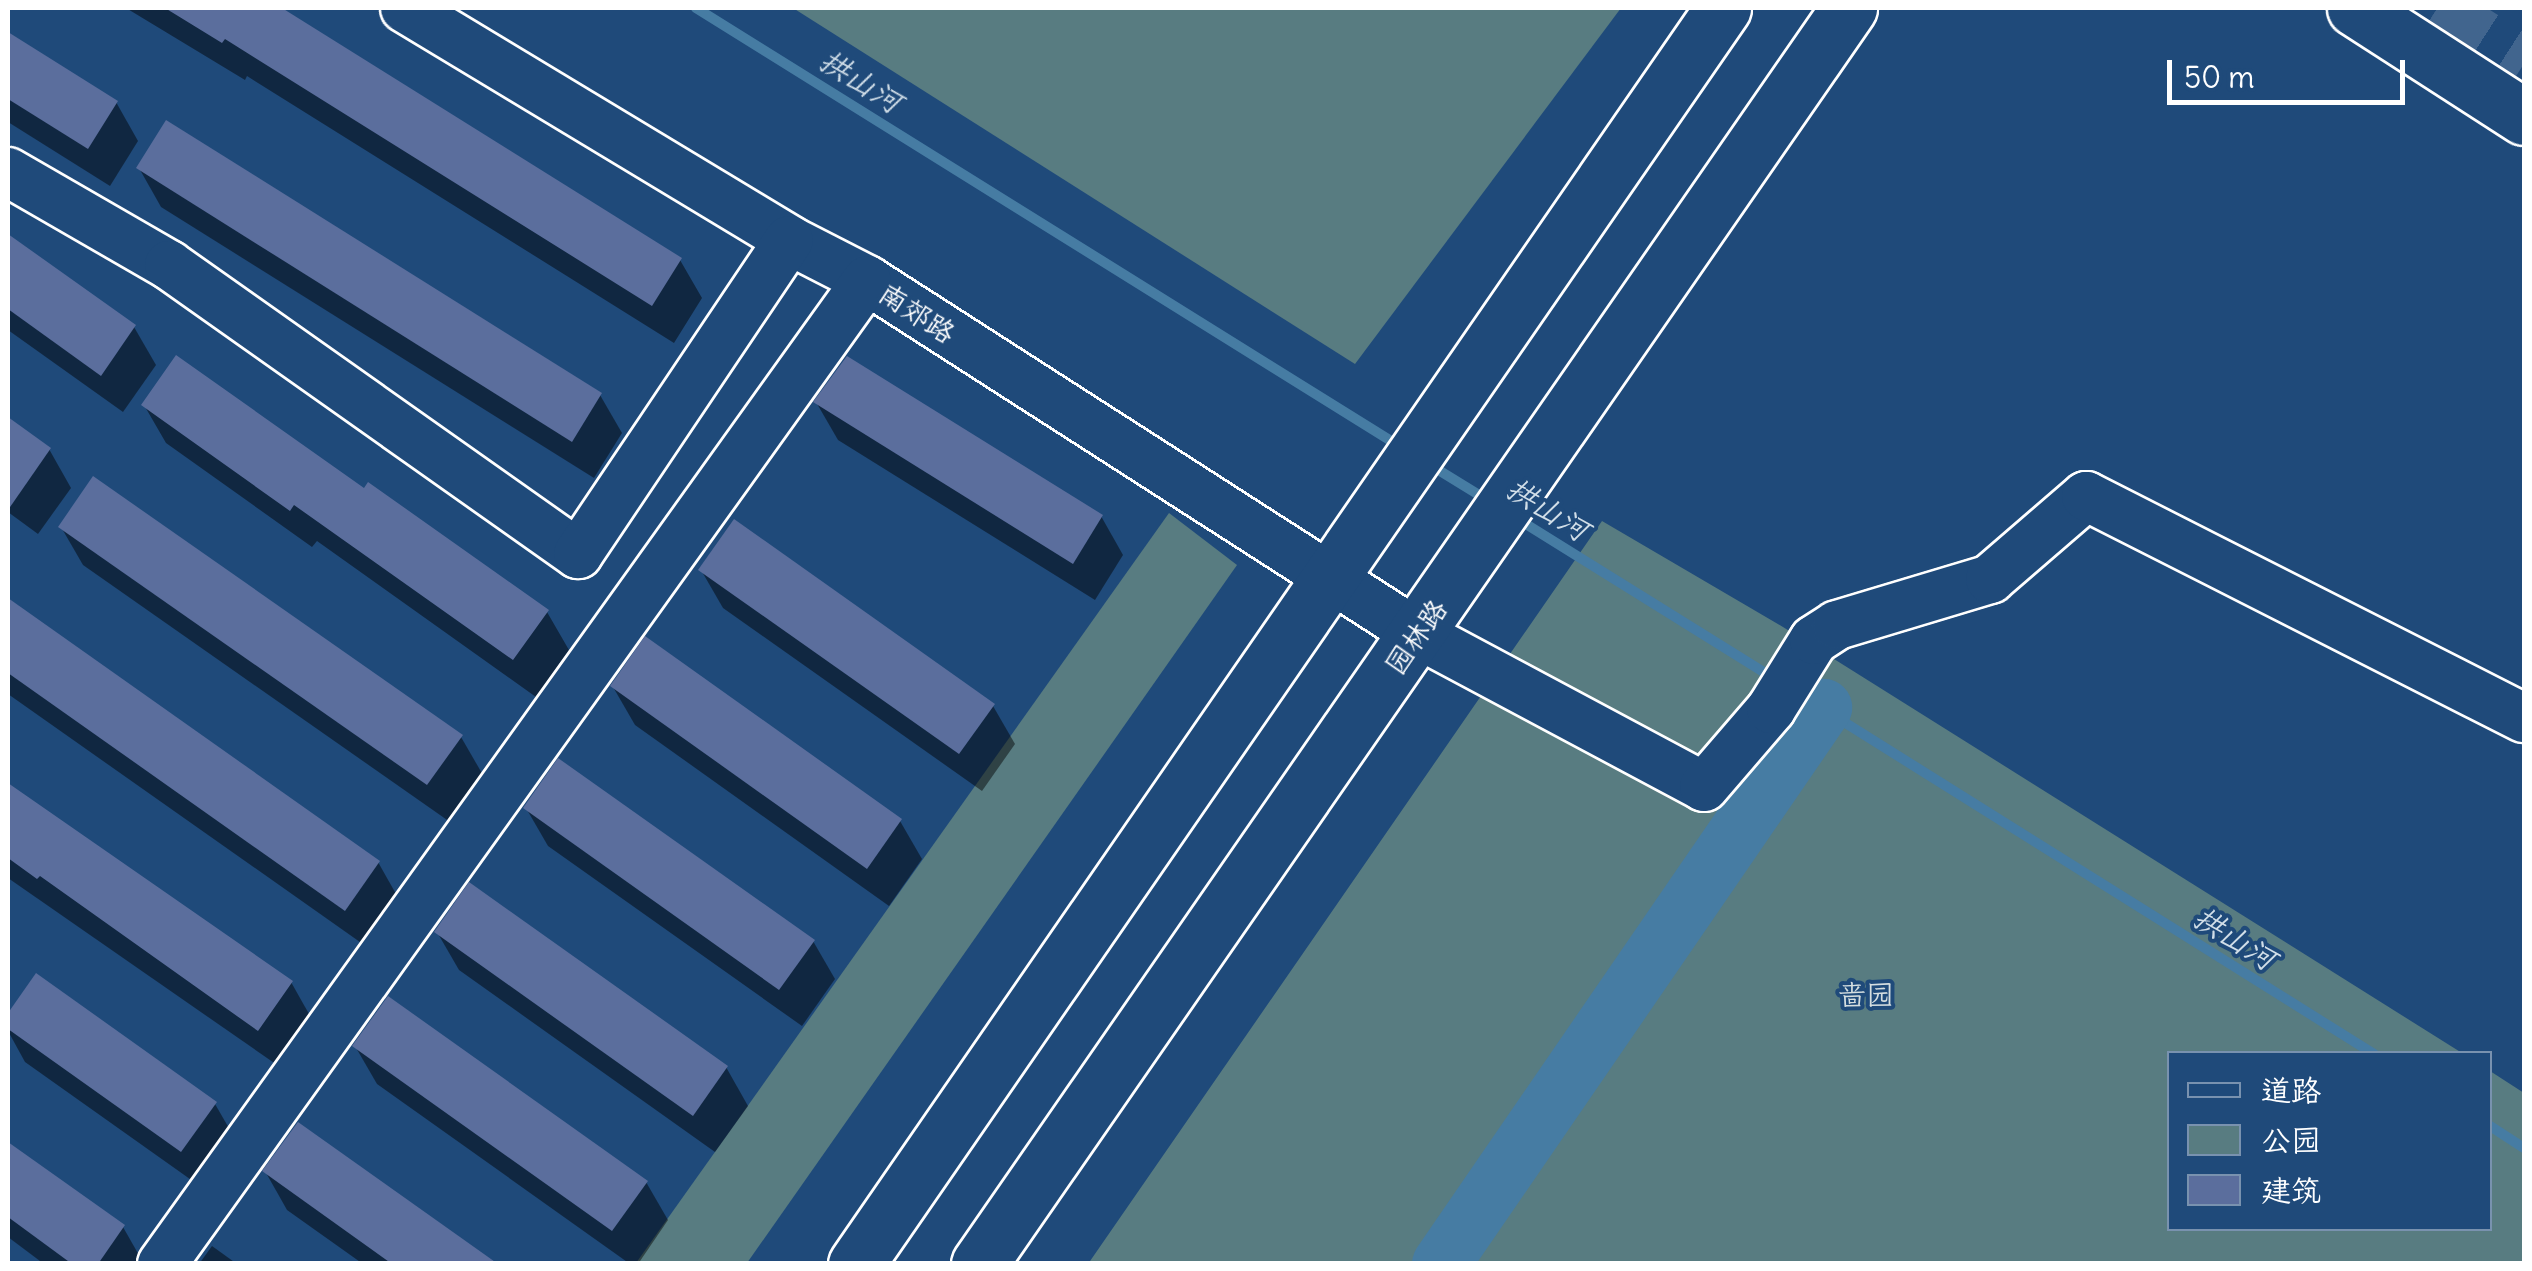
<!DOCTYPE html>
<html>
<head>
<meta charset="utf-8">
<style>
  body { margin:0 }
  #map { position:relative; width:2532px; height:1271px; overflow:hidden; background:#1f4a7a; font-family:Delius,"LXGW WenKai TC",sans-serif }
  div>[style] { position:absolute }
  .green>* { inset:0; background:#587c81 }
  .shadow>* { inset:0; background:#0007 }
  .stream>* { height:10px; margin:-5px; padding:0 5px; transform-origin:5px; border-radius:5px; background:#467ca3 }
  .river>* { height:58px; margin:-29px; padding:0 29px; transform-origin:29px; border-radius:29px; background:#467ca3 }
  .building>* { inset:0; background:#5b6e9d }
  .highway-tunnel>* { height:55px; margin-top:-27.5px; transform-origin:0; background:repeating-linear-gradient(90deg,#41658e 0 55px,transparent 0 83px) }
  .roads { filter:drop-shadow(2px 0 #fff) drop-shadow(-2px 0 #fff) drop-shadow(0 2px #fff) drop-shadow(0 -2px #fff) }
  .minor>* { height:48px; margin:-24px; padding:0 24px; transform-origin:24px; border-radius:24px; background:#1f4a7a }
  .major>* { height:55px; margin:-27.5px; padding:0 27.5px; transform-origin:27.5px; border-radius:27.5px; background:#1f4a7a }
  span { translate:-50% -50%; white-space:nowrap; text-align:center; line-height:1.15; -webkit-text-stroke:8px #1f4a7a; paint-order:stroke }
  .street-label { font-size:28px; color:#fff }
  .park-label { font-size:28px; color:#d5dee0 }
  .water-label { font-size:30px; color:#d1dee8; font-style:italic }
  .frame { position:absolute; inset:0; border:10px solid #fff; pointer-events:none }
  .legend { position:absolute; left:2167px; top:1051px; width:325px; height:180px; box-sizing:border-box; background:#1f4a7a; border:2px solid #7992af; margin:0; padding:12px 18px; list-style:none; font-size:30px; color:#fff }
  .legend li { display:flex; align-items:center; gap:20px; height:50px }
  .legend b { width:50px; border:2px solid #7992af }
  .scale { position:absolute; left:2167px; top:60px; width:238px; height:45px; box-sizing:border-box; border:5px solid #fff; border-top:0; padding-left:12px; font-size:30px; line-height:35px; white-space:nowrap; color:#fff; -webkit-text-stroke:8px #1f4a7a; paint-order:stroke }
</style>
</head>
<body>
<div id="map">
  <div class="green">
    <div style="clip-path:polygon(793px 8px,1621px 8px,1355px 364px)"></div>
    <div style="clip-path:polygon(1169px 513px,1237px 565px,747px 1263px,636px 1263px)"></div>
    <div style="clip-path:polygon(1602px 521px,1783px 627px,2462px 1053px,2170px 1054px,2170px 1228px,2490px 1228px,2490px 1071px,2524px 1093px,2524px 1263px,1088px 1264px)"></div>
  </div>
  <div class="shadow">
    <div style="clip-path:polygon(126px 8px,268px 8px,680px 260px,702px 298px,674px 343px,247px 76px,245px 80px)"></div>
    <div style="clip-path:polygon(8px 35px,116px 102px,138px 141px,110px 186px,8px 122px)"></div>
    <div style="clip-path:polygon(139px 168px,600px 395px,622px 433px,594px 478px,161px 207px)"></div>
    <div style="clip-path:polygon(8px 237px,134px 327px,156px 365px,123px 412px,8px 330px)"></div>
    <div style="clip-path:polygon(816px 402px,1101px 516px,1123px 555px,1095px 600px,838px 440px)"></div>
    <div style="clip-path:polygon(144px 405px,364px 492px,547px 612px,569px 650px,536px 697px,317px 541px,312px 547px,166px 443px)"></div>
    <div style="clip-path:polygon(8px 420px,49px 449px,71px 488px,38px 534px,8px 512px)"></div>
    <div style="clip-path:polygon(61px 527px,461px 737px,483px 775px,450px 822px,83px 565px)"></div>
    <div style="clip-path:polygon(701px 570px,993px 706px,1015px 744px,982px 791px,723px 608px)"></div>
    <div style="clip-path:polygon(12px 604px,378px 862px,400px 901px,367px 947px,8px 694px,8px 611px)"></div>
    <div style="clip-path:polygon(613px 687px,900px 821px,922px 859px,889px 906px,635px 725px)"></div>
    <div style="clip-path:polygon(8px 786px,291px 982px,313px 1021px,280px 1067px,8px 878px)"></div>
    <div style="clip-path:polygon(526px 808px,813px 941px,835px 979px,802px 1026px,548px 846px)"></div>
    <div style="clip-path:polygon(437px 932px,726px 1067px,748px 1106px,715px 1152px,459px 970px)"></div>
    <div style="clip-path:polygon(36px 977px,215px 1104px,237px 1142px,204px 1189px,25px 1062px,8px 1031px,8px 1018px)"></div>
    <div style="clip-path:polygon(355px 1046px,646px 1182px,668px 1220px,638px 1264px,630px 1264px,377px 1084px)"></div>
    <div style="clip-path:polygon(8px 1144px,123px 1227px,144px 1264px,44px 1264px,8px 1237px)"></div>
    <div style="clip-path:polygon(265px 1171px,493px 1264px,363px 1264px,287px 1210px)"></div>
    <div style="clip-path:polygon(212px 1246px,237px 1264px,199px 1264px)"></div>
  </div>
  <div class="stream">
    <div style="left:696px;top:8px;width:828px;rotate:31.92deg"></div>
    <div style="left:1427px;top:463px;width:73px;rotate:31.5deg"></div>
    <div style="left:1516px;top:518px;width:303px;rotate:31.9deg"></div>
    <div style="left:1796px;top:692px;width:682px;rotate:32.06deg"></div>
    <div style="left:2490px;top:1126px;width:40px;rotate:32.9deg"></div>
  </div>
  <div class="river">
    <div style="left:1441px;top:1264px;width:675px;rotate:-55.51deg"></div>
  </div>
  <div class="building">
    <div style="clip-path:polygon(165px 8px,282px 8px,682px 258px,652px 306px,225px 39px,222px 43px)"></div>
    <div style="clip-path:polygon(8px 32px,118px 101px,88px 149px,8px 99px)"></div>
    <div style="clip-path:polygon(166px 120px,602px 393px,572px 442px,136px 168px)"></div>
    <div style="clip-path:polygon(8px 234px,136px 325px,101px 376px,8px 309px)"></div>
    <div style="clip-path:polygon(176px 355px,364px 488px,368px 482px,549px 610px,513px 660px,294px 505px,290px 511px,141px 405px)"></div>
    <div style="clip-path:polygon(847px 356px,1103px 515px,1073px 564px,813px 402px)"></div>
    <div style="clip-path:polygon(8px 417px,51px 448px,8px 510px)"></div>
    <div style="clip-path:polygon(93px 476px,463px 735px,427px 785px,58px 527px)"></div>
    <div style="clip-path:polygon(734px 519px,995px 704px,959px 754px,698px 570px)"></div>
    <div style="clip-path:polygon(8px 598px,380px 861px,345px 911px,8px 673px)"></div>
    <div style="clip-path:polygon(645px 636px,902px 819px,867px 869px,610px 686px)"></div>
    <div style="clip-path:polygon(558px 758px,815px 940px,779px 990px,523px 808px)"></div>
    <div style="clip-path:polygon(8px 783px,293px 981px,258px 1031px,40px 876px,37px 879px,8px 858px)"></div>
    <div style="clip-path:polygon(469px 882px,728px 1066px,693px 1116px,434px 932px)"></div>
    <div style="clip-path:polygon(36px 973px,217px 1102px,181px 1152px,8px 1029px,8px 1013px)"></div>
    <div style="clip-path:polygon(388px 996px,648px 1181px,612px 1231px,352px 1046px)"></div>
    <div style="clip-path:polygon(298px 1122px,498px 1264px,392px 1264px,262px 1171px)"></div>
    <div style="clip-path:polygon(8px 1142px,125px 1225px,98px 1264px,72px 1264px,8px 1217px)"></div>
  </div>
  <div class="highway-tunnel">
    <div style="left:2437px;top:8px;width:103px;rotate:32.8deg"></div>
  </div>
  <div class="roads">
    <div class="minor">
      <div style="left:405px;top:8px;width:449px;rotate:31.1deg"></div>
      <div style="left:789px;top:240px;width:88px;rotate:27.1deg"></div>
      <div style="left:867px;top:280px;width:655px;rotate:32.72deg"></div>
      <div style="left:1418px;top:634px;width:324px;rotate:28.1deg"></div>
      <div style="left:1704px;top:787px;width:103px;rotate:-49.3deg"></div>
      <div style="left:1771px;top:709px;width:81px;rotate:-58.1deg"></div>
      <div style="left:1814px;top:640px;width:27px;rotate:-33deg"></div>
      <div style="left:1837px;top:625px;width:160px;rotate:-16.7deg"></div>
      <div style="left:1990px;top:579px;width:127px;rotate:-40.8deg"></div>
      <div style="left:2086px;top:496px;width:491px;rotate:26.9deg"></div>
      <div style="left:8px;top:172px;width:186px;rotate:30deg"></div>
      <div style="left:169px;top:265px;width:501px;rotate:35.25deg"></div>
      <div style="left:578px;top:554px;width:378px;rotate:-56.1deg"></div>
      <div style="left:162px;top:1264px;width:1210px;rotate:-54.38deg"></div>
    </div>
    <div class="major">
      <div style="left:2355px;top:8px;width:201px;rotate:32.8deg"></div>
      <div style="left:856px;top:1264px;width:1526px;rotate:-55.38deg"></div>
      <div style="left:979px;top:1264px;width:1528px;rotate:-55.29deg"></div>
    </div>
  </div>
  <div class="street-label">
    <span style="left:917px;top:313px;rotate:33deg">南郊路</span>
    <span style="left:1416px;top:637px;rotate:-55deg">园林路</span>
  </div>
  <div class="park-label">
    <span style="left:1866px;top:995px">啬园</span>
  </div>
  <div class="water-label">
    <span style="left:861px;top:81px;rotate:32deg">拱山河</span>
    <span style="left:1548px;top:509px;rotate:32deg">拱山河</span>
    <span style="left:2235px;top:938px;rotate:32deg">拱山河</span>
  </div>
  <div class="frame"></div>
  <ul class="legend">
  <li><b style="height:12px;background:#1f4a7a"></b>道路</li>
  <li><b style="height:28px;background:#587c81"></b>公园</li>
  <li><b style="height:28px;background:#5b6e9d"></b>建筑</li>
  </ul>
  <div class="scale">50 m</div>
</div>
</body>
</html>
